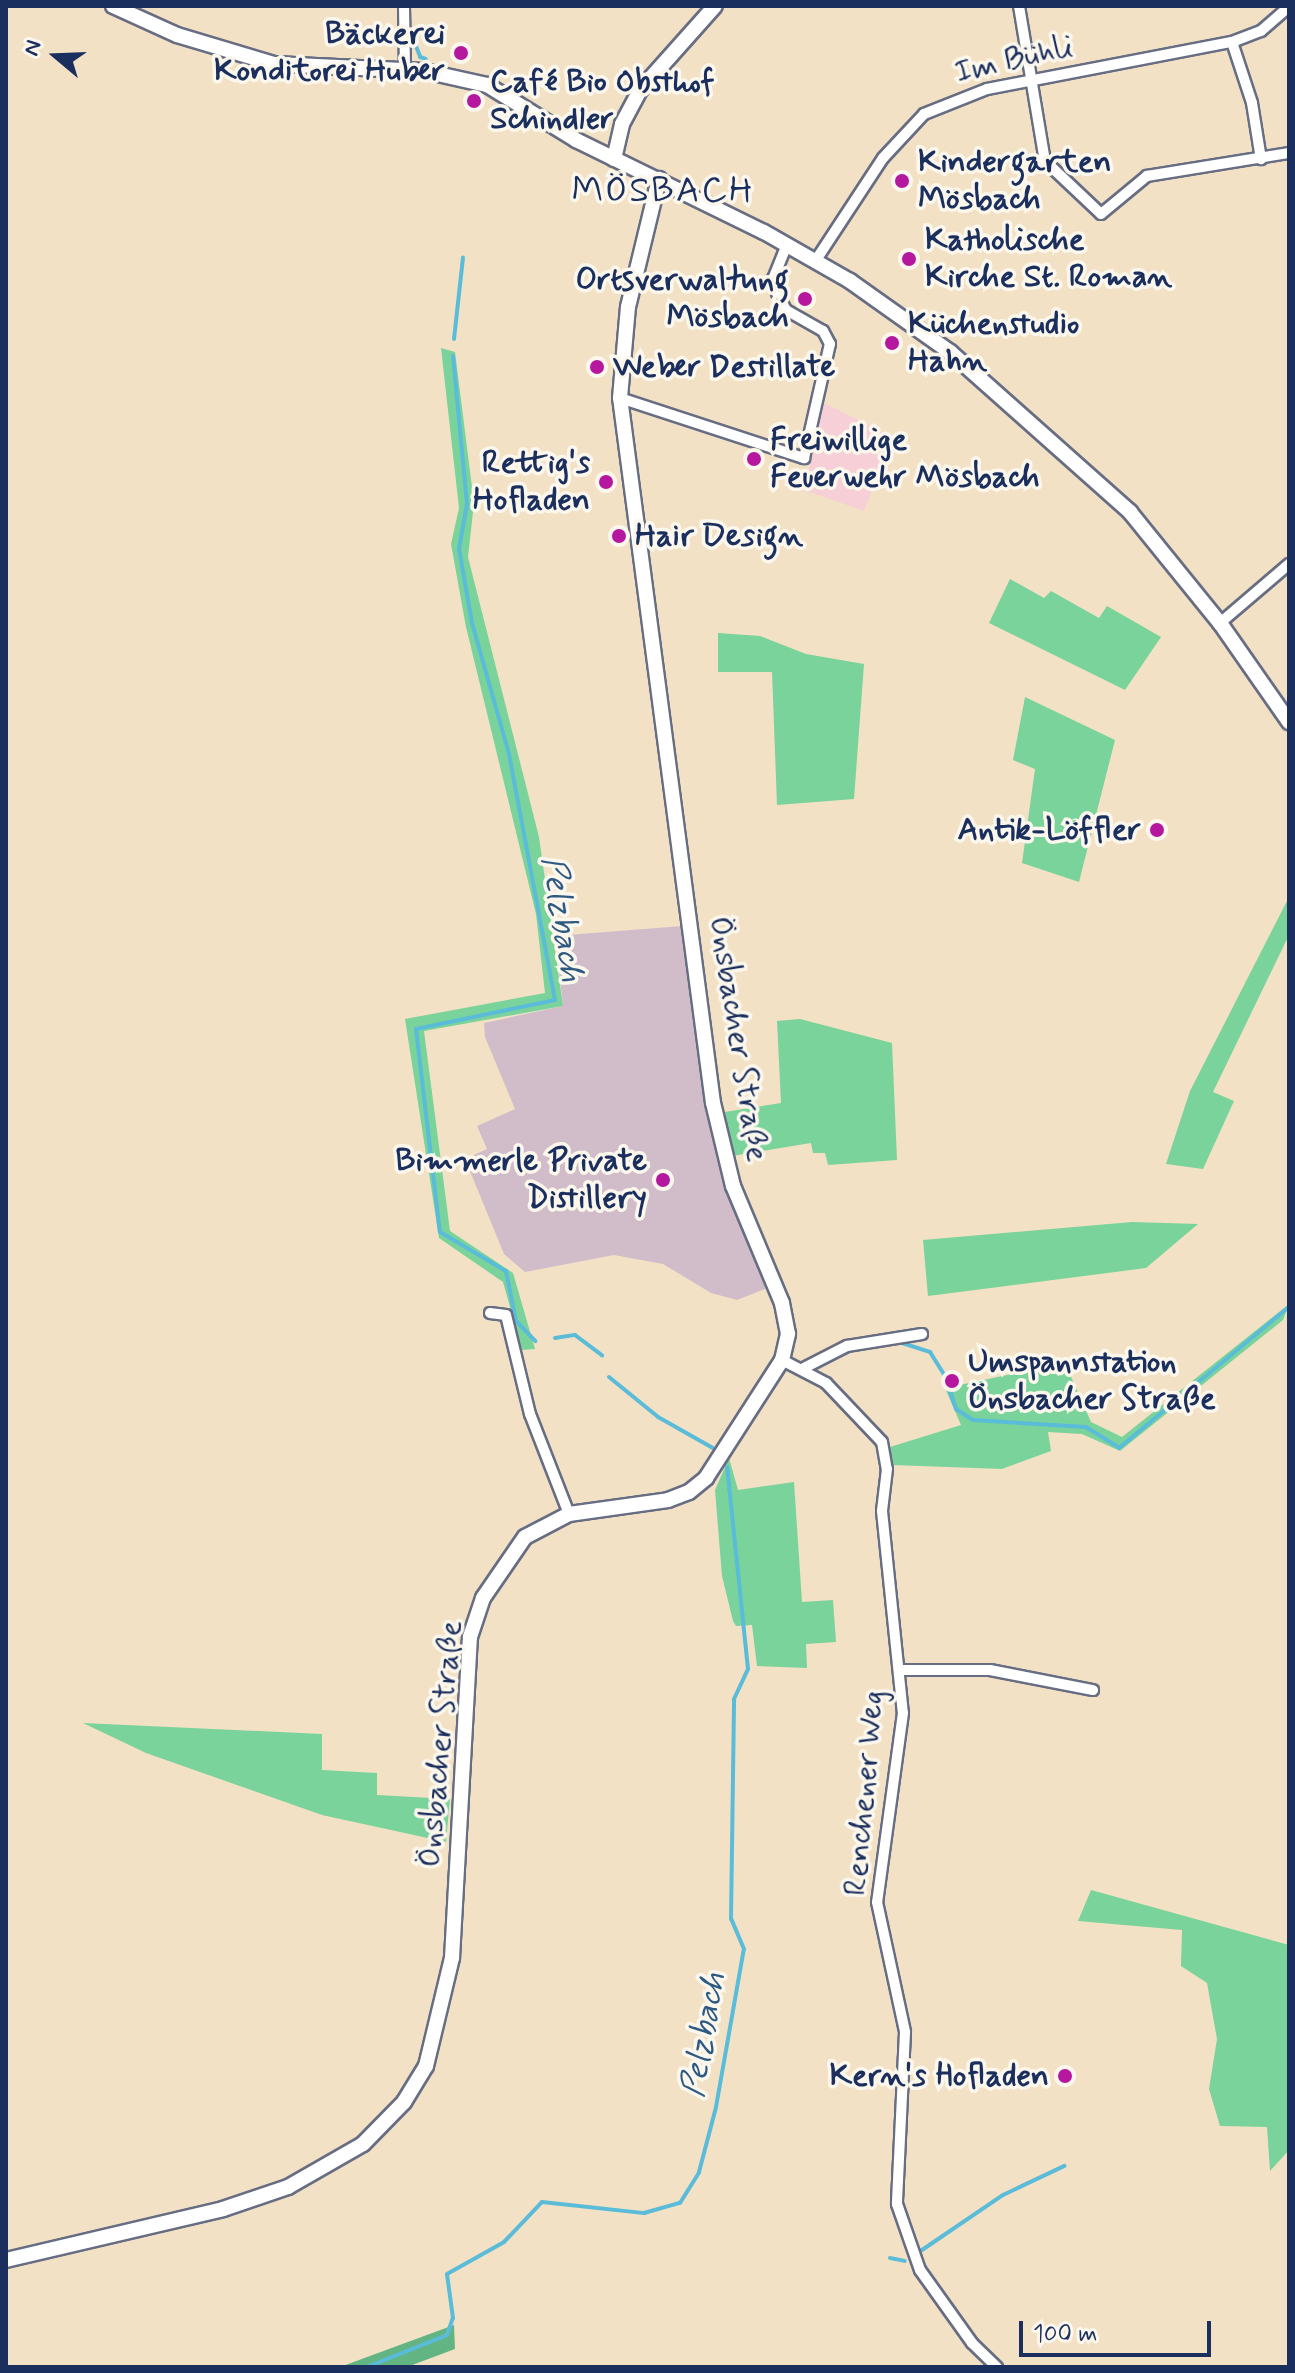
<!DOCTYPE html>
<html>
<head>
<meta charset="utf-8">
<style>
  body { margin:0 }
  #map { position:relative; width:1295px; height:2373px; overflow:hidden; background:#f3e1c6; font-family:Mynerve,sans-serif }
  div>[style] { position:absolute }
  .built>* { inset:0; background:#f6cfd7 }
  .industrial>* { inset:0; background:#d1bdc9 }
  .green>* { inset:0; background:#79d39a }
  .forest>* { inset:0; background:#62b582 }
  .stream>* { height:4px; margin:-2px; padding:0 2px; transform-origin:2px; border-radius:2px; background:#5abcd9 }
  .roads { filter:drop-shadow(2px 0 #676d82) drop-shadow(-2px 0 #676d82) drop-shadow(0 2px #676d82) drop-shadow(0 -2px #676d82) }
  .street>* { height:10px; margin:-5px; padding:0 5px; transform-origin:5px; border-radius:5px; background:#fff }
  .secondary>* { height:14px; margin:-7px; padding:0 7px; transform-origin:7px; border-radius:7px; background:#fff }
  .dots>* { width:22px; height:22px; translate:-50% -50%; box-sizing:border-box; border:4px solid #fbf7ec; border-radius:50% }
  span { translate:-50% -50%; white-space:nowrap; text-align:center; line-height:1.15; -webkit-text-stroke:7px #fbf7ec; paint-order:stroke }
  .poi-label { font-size:32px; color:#1b2f5e; font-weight:700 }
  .right { translate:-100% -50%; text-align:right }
  .left { translate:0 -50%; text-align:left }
  .street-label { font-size:32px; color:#1b2f5e }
  .water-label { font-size:34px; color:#2e5983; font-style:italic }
  .quarter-label { font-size:36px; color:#1b2f5e; letter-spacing:2px }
  .frame { position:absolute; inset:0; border:8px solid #1b2f5e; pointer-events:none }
  .north { position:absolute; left:16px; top:16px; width:80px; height:80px; -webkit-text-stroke:6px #fbf7ec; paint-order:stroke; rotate:289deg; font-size:22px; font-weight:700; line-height:32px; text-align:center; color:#1b2f5e }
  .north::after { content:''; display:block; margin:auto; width:28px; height:36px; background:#1b2f5e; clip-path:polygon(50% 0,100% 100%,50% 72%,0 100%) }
  .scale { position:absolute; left:1019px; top:2321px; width:192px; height:36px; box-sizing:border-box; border:4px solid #1b2f5e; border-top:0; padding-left:10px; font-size:24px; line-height:28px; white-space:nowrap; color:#1b2f5e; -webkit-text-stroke:6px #fbf7ec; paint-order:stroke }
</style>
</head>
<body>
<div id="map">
  <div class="built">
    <div style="clip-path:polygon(824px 403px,893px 437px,864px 511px,804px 490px)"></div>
  </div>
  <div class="industrial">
    <div style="clip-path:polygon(682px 926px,732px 1156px,775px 1285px,737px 1300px,711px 1293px,663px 1264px,614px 1255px,525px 1272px,504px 1254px,465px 1159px,487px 1149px,477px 1126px,515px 1109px,485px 1037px,484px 1023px,563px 1006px,555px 936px)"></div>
  </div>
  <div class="green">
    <div style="clip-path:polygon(441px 348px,455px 352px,474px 503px,468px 557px,539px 837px,563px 1006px,424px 1031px,450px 1231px,513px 1273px,535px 1349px,522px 1350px,503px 1282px,439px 1238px,405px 1019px,545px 993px,536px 914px,466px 627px,451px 544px,459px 508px)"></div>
    <div style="clip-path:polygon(1010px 579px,1044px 598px,1051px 591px,1099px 618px,1107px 606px,1161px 637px,1125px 690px,989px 623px)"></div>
    <div style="clip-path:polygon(718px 633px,760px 636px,806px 654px,864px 664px,854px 799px,777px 805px,772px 672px,718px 672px)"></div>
    <div style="clip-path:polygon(1025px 697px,1115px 740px,1079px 882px,1022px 863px,1035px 769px,1013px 760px)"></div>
    <div style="clip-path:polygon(1289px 897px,1289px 935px,1213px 1092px,1234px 1101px,1203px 1169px,1166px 1164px,1190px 1091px)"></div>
    <div style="clip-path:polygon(800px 1019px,892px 1043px,897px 1160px,828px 1165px,825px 1153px,813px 1153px,811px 1143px,732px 1156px,725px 1112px,781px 1103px,777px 1021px)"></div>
    <div style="clip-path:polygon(1132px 1222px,1198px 1224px,1146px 1268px,928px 1296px,923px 1240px)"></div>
    <div style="clip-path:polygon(1289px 1304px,1283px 1320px,1120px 1451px,1082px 1434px,1048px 1432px,1051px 1451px,1002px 1469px,893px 1465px,890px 1447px,961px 1425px,945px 1388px,1065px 1363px,1091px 1422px,1122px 1437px)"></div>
    <div style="clip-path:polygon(729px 1458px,738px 1490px,794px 1482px,802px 1602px,833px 1600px,836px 1642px,806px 1644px,807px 1668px,757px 1666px,752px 1625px,736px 1626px,733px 1621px,722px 1576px,715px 1490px)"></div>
    <div style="clip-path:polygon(83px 1723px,322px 1734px,322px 1770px,377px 1773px,377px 1795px,450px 1799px,446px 1842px,322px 1815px,146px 1753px)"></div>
    <div style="clip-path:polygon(1091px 1890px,1289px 1945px,1289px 2150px,1270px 2171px,1267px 2127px,1220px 2126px,1209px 2089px,1217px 2039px,1207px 1983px,1181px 1966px,1182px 1930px,1078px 1921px)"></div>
  </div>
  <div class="forest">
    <div style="clip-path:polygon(454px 2325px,455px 2349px,407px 2367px,340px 2367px)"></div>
  </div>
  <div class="stream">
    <div style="left:407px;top:24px;width:35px;rotate:68deg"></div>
    <div style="left:420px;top:57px;width:6px;rotate:18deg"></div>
    <div style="left:454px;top:339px;width:82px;rotate:-83.7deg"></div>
    <div style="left:453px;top:356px;width:149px;rotate:84.6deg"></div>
    <div style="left:467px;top:504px;width:46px;rotate:100.1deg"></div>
    <div style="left:459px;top:549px;width:75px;rotate:80deg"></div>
    <div style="left:472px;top:623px;width:136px;rotate:74.2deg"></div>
    <div style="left:509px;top:754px;width:250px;rotate:79.4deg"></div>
    <div style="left:555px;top:1000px;width:142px;rotate:168.2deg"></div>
    <div style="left:416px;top:1029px;width:204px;rotate:83.3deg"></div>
    <div style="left:440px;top:1232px;width:77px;rotate:30.6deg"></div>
    <div style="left:506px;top:1271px;width:51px;rotate:78.7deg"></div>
    <div style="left:516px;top:1321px;width:28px;rotate:46deg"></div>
    <div style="left:555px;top:1338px;width:20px;rotate:-9deg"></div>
    <div style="left:575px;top:1335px;width:34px;rotate:37deg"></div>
    <div style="left:899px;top:1342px;width:33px;rotate:18deg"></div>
    <div style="left:930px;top:1352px;width:26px;rotate:58deg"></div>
    <div style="left:944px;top:1374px;width:37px;rotate:71deg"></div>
    <div style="left:956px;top:1409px;width:20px;rotate:33deg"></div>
    <div style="left:973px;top:1420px;width:113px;rotate:3.5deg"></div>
    <div style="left:1086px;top:1427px;width:39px;rotate:32deg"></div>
    <div style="left:1119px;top:1448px;width:221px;rotate:-39.7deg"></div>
    <div style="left:834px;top:1358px;width:23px;rotate:-23deg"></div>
    <div style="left:609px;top:1377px;width:63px;rotate:39.2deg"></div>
    <div style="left:658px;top:1417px;width:63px;rotate:29.4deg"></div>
    <div style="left:922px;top:2250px;width:98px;rotate:-34.2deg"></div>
    <div style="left:1003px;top:2195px;width:68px;rotate:-25.4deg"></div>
    <div style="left:890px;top:2258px;width:15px;rotate:11deg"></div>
    <div style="left:367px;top:2367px;width:86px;rotate:-21.8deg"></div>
    <div style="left:447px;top:2335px;width:18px;rotate:-71deg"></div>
    <div style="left:453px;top:2318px;width:44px;rotate:-97.8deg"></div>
    <div style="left:447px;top:2274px;width:65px;rotate:-29.3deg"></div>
    <div style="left:504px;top:2242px;width:55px;rotate:-46.5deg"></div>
    <div style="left:542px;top:2202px;width:103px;rotate:6.2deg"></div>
    <div style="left:644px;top:2213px;width:37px;rotate:-16deg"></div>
    <div style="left:680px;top:2203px;width:36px;rotate:-58deg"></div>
    <div style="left:699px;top:2172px;width:67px;rotate:-75.3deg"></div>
    <div style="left:716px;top:2107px;width:160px;rotate:-80deg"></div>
    <div style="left:744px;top:1949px;width:33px;rotate:-113deg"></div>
    <div style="left:731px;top:1919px;width:220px;rotate:-89.2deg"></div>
    <div style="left:734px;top:1699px;width:33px;rotate:-65deg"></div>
    <div style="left:748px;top:1669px;width:203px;rotate:-95.9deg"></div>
  </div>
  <div class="roads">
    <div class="street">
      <div style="left:404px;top:6px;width:66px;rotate:89.1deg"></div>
      <div style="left:1019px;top:6px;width:157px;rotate:80.5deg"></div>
      <div style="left:1045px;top:161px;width:77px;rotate:43.4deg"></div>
      <div style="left:1101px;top:214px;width:60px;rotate:-39.6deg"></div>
      <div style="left:1147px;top:176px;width:144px;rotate:-9.2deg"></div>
      <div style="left:1232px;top:42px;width:64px;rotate:71.8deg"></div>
      <div style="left:1252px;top:103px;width:57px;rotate:80.9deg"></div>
      <div style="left:816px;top:260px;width:122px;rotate:-56.7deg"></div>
      <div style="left:883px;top:158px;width:60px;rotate:-47deg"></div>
      <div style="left:924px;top:114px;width:68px;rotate:-21.6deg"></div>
      <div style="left:987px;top:89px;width:249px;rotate:-10.9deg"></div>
      <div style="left:1232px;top:42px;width:31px;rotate:-21deg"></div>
      <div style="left:1261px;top:31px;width:37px;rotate:-41deg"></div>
      <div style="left:620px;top:398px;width:194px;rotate:18.1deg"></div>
      <div style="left:804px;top:458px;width:117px;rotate:-77.2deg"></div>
      <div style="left:830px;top:344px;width:15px;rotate:-118deg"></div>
      <div style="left:823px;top:331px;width:43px;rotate:-150.4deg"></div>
      <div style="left:786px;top:310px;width:19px;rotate:-118deg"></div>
      <div style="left:777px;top:293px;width:15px;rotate:-106deg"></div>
      <div style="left:773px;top:279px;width:38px;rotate:-68deg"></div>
      <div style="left:1220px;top:623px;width:91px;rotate:-40.5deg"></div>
      <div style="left:490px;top:1313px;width:16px;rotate:7deg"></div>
      <div style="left:506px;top:1315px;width:102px;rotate:76.4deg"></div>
      <div style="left:530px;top:1414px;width:107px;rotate:68.7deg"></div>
      <div style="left:782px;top:1360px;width:50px;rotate:27.6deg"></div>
      <div style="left:826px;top:1383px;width:81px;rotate:46.5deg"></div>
      <div style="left:882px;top:1442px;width:27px;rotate:80deg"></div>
      <div style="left:887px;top:1469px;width:42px;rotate:96.8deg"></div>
      <div style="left:882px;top:1511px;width:203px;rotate:84.1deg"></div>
      <div style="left:903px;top:1713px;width:191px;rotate:97.8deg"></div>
      <div style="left:877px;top:1902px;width:133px;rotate:77.8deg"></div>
      <div style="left:905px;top:2032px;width:172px;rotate:92.7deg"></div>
      <div style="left:897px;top:2204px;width:70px;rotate:70.8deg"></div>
      <div style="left:920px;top:2270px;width:90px;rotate:54.5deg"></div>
      <div style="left:972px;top:2343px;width:35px;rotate:44deg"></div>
      <div style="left:802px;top:1369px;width:51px;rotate:-27.1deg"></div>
      <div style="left:847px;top:1346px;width:76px;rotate:-9.1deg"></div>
      <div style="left:902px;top:1670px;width:88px"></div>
      <div style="left:990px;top:1670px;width:105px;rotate:11deg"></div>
    </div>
    <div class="secondary">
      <div style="left:113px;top:6px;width:70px;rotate:24.4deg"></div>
      <div style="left:177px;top:35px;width:101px;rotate:16.6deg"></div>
      <div style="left:274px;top:64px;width:150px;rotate:2.7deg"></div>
      <div style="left:424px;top:71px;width:65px;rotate:12.5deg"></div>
      <div style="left:487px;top:85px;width:105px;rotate:31.7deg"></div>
      <div style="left:576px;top:140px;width:209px;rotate:26.1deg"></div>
      <div style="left:764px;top:232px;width:99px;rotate:29.7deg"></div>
      <div style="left:850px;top:281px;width:123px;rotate:35.4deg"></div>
      <div style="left:950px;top:352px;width:241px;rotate:41.6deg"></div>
      <div style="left:1130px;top:512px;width:143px;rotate:51deg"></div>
      <div style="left:1220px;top:623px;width:121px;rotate:55.1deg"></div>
      <div style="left:614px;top:159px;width:36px;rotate:-77deg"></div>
      <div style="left:622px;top:124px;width:40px;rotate:-62deg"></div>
      <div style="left:641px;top:89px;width:111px;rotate:-48.3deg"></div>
      <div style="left:6px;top:2260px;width:223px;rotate:-13.2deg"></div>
      <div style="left:223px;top:2209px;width:69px;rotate:-18.7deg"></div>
      <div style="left:288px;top:2187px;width:86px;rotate:-29.8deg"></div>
      <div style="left:363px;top:2144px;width:59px;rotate:-45.7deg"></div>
      <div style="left:404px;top:2102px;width:42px;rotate:-58.6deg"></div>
      <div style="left:426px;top:2066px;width:111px;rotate:-76.5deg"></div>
      <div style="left:452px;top:1958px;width:322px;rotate:-86.8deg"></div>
      <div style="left:470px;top:1637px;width:41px;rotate:-71.6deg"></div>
      <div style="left:483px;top:1598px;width:74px;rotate:-55.5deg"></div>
      <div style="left:525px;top:1537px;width:50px;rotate:-27.6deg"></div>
      <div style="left:569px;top:1514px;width:100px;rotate:-8deg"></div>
      <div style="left:668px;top:1500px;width:22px;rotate:-21deg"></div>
      <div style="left:689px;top:1492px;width:22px;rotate:-39deg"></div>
      <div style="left:706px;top:1478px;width:140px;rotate:-57.2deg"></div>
      <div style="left:782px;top:1360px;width:27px;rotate:-77deg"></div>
      <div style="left:788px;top:1334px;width:32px;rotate:-101deg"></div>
      <div style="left:782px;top:1303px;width:127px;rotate:-112.7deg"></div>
      <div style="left:733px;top:1186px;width:85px;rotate:-103.5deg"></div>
      <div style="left:713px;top:1103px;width:711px;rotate:-97.51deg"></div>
      <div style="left:620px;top:398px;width:91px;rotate:-85deg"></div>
      <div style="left:628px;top:307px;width:132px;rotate:-76.4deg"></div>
    </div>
  </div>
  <div class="dots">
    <div style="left:461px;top:53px;background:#b5179e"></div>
    <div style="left:474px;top:101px;background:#b5179e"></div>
    <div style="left:902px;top:181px;background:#b5179e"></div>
    <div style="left:909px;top:259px;background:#b5179e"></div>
    <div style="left:805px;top:299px;background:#b5179e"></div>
    <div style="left:892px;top:343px;background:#b5179e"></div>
    <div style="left:597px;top:367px;background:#b5179e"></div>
    <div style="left:754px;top:459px;background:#b5179e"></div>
    <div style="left:606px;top:482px;background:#b5179e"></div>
    <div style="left:619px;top:536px;background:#b5179e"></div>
    <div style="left:1157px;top:830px;background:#b5179e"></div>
    <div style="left:663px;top:1180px;background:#b5179e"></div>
    <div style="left:952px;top:1381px;background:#b5179e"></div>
    <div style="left:1065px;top:2076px;background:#b5179e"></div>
  </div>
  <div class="poi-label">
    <span class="right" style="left:445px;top:53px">Bäckerei<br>Konditorei Huber</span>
    <span class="left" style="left:490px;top:101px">Café Bio Obsthof<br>Schindler</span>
    <span class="left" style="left:918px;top:181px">Kindergarten<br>Mösbach</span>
    <span class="left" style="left:925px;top:259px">Katholische<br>Kirche St. Roman</span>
    <span class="right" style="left:789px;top:299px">Ortsverwaltung<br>Mösbach</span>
    <span class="left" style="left:908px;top:343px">Küchenstudio<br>Hahn</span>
    <span class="left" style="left:613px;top:367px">Weber Destillate</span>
    <span class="left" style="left:770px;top:459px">Freiwillige<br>Feuerwehr Mösbach</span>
    <span class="right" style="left:590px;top:482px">Rettig's<br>Hofladen</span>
    <span class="left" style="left:635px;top:536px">Hair Design</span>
    <span class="right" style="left:1141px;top:830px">Antik-Löffler</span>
    <span class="right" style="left:647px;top:1180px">Bimmerle Private<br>Distillery</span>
    <span class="left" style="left:968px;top:1381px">Umspannstation<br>Önsbacher Straße</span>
    <span class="right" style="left:1049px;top:2076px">Kern's Hofladen</span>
  </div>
  <div class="street-label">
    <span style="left:1014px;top:60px;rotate:-13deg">Im Bühli</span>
    <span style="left:738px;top:1039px;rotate:81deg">Önsbacher Straße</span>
    <span style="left:441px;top:1744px;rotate:-85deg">Önsbacher Straße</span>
    <span style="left:865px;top:1793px;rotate:-85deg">Renchener Weg</span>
  </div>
  <div class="water-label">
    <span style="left:562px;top:919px;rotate:81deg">Pelzbach</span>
    <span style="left:704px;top:2035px;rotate:-80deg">Pelzbach</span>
  </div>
  <div class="quarter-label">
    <span style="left:663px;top:192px">MÖSBACH</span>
  </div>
  <div class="frame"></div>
  <div class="north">N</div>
  <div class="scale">100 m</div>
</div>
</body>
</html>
